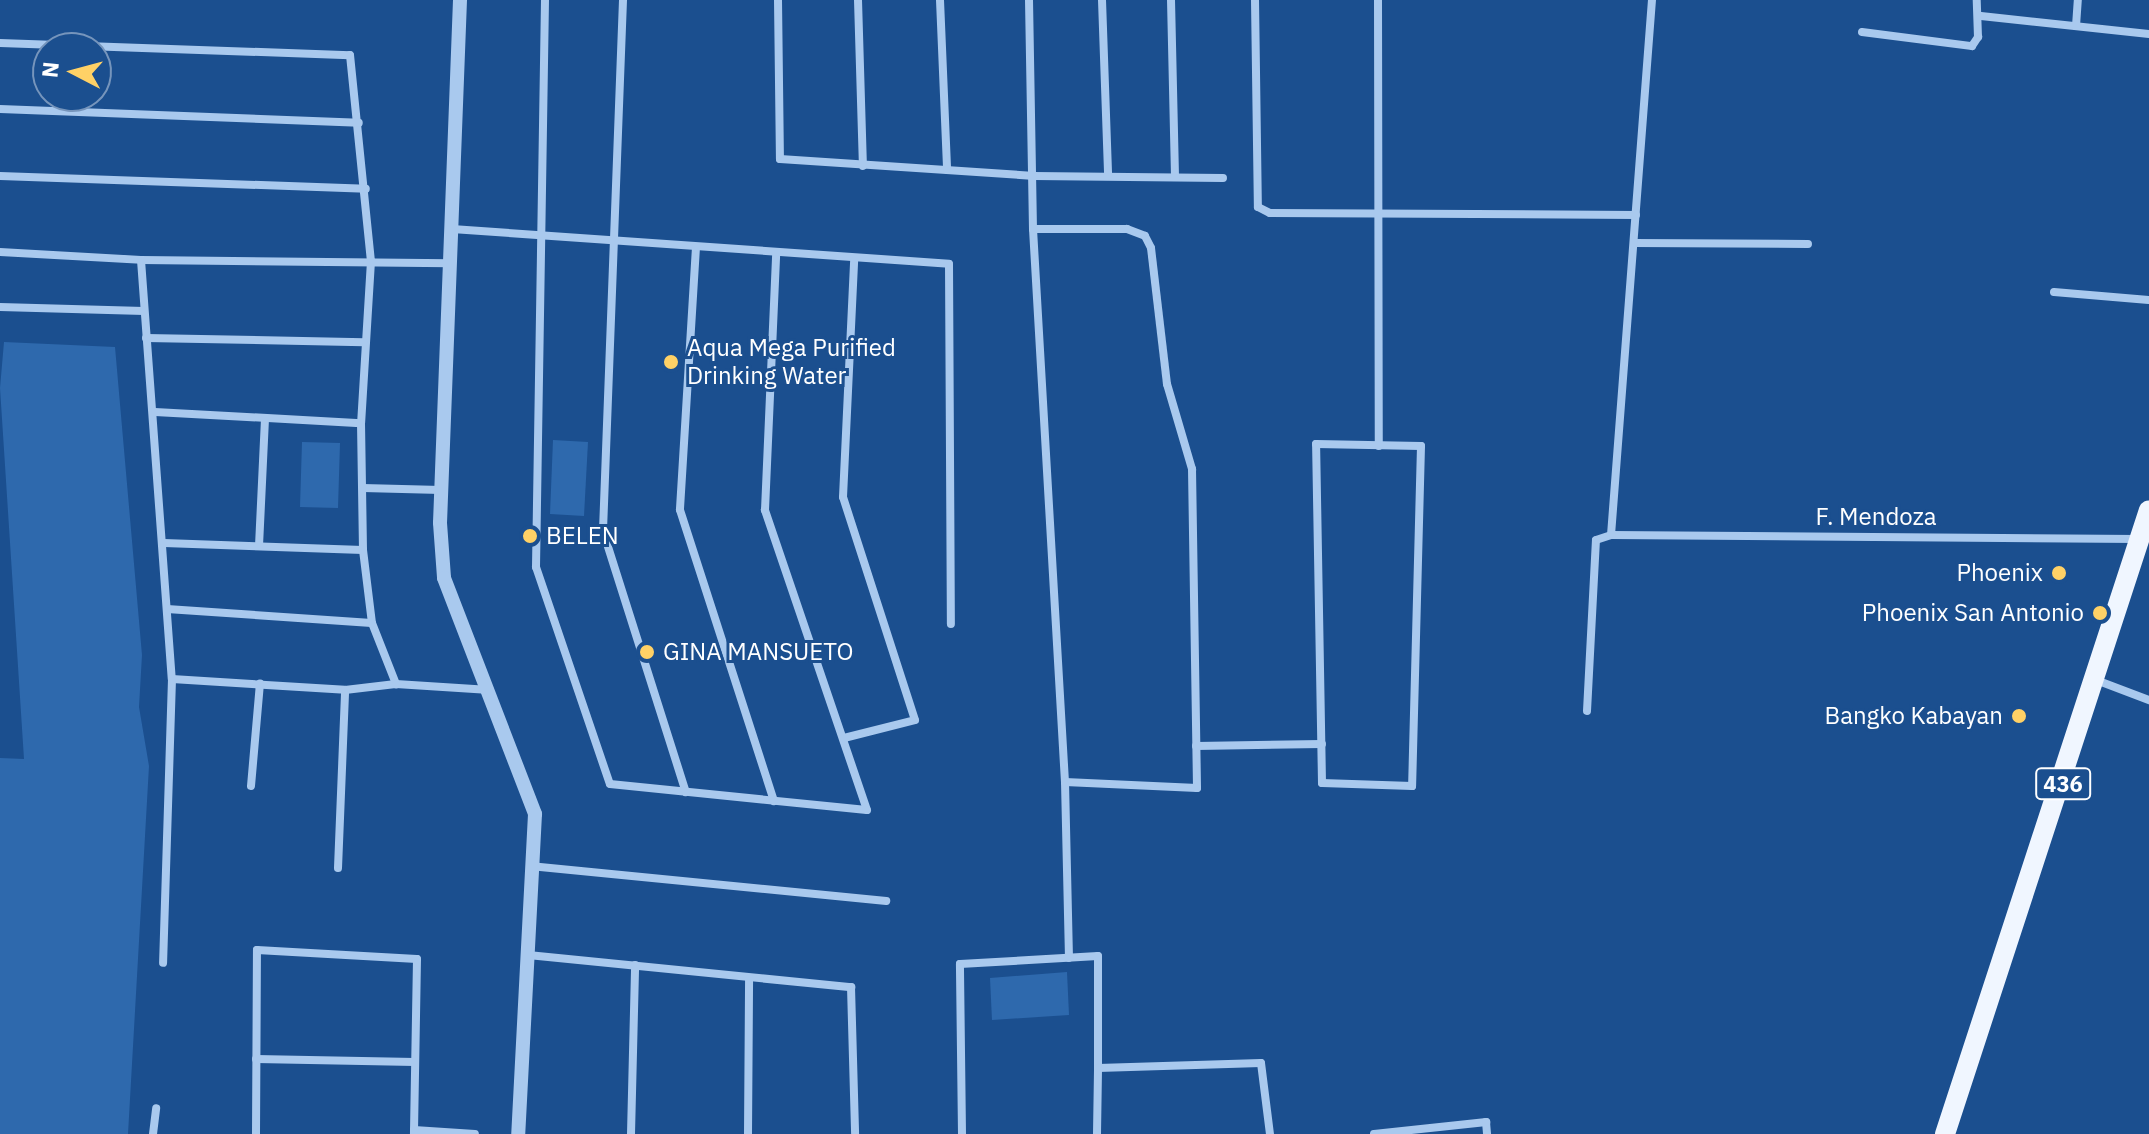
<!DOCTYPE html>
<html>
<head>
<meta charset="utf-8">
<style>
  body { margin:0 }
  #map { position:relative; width:2149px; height:1134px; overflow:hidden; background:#1b4f8f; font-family:"IBM Plex Sans",sans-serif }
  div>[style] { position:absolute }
  .green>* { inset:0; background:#2e69ad }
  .minor>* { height:8px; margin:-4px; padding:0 4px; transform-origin:4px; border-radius:4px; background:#a9c9ee }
  .tertiary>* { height:14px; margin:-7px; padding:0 7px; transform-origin:7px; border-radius:7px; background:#a9c9ee }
  .primary>* { height:20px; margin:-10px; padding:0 10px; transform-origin:10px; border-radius:10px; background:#f0f6ff }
  .dots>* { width:22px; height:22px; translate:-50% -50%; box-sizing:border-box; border:4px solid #1b4f8f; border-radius:50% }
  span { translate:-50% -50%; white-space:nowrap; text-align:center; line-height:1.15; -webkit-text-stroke:6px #1b4f8f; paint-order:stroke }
  .shield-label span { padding:2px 6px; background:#1b4f8f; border:2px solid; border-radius:6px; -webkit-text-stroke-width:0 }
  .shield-label { font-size:22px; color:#fff; font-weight:700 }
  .poi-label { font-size:24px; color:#fff }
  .left { translate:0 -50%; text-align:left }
  .right { translate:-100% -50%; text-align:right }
  .street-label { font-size:24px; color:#fff }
  .north { position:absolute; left:32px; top:32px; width:80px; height:80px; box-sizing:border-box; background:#1b4f8f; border:2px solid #7695bc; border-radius:50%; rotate:276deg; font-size:22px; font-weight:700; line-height:32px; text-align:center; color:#fff }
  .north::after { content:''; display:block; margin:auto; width:28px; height:36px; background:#ffd166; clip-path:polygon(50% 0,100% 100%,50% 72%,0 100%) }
</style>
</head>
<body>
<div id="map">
  <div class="green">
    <div style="clip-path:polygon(4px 342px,115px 347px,142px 655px,139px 707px,149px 766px,128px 1134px,0 1134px,0 758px,24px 759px,0 388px)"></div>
    <div style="clip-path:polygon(553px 440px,588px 442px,584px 516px,550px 514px)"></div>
    <div style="clip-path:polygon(302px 442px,340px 443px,338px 508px,300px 507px)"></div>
    <div style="clip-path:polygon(1067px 972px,1069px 1015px,992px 1020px,990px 978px)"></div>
  </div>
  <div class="minor">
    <div style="left:545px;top:0;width:567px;rotate:90.91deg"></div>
    <div style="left:536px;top:567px;width:229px;rotate:71.2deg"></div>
    <div style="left:610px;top:784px;width:258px;rotate:5.8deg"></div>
    <div style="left:867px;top:810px;width:317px;rotate:-108.8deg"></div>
    <div style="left:765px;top:510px;width:255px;rotate:-87.5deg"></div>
    <div style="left:623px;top:0;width:531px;rotate:92.16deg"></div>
    <div style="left:603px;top:531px;width:274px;rotate:72.4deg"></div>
    <div style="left:778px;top:0;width:159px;rotate:89.3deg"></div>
    <div style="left:780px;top:159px;width:255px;rotate:3.8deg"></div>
    <div style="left:1034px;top:176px;width:189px;rotate:0.6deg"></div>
    <div style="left:858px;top:0;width:166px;rotate:88.3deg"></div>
    <div style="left:940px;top:0;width:170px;rotate:87.6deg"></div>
    <div style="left:1029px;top:0;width:229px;rotate:89deg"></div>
    <div style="left:1033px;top:229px;width:554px;rotate:86.69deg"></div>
    <div style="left:1065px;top:782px;width:176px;rotate:88.7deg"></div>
    <div style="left:1102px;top:0;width:176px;rotate:88deg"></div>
    <div style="left:1171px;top:0;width:176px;rotate:88.7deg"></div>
    <div style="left:1255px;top:0;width:207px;rotate:89.2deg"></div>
    <div style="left:1258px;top:207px;width:13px;rotate:27deg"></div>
    <div style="left:1270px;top:213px;width:366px;rotate:0.3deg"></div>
    <div style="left:1378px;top:0;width:446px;rotate:89.9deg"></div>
    <div style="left:1981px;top:16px;width:169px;rotate:6.1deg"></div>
    <div style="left:2076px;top:26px;width:26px;rotate:-86deg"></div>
    <div style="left:1862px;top:32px;width:111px;rotate:7.3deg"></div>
    <div style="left:1972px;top:46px;width:11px;rotate:-56deg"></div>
    <div style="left:1978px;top:37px;width:37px;rotate:-92deg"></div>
    <div style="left:0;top:43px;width:350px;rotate:2deg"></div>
    <div style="left:350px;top:55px;width:207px;rotate:84.2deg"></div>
    <div style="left:371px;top:261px;width:162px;rotate:93.5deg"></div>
    <div style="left:361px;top:423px;width:127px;rotate:89.1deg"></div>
    <div style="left:363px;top:550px;width:74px;rotate:83deg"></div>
    <div style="left:372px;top:623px;width:66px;rotate:68.5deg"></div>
    <div style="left:0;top:109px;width:359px;rotate:2.2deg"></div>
    <div style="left:0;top:176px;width:366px;rotate:2deg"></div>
    <div style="left:452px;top:229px;width:498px;rotate:4deg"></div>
    <div style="left:949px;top:264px;width:360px;rotate:89.7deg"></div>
    <div style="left:1033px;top:229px;width:94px"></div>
    <div style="left:1127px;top:229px;width:19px;rotate:21deg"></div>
    <div style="left:1145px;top:236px;width:13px;rotate:63deg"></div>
    <div style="left:1151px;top:248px;width:137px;rotate:83.3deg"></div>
    <div style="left:1167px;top:384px;width:89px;rotate:73.6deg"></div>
    <div style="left:1192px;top:469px;width:319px;rotate:89.1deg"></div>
    <div style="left:1197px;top:788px;width:132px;rotate:-177.4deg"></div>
    <div style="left:1634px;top:243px;width:174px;rotate:0.3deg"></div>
    <div style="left:696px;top:247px;width:263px;rotate:93.5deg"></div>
    <div style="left:680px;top:510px;width:306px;rotate:72.1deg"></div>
    <div style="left:0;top:252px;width:141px;rotate:3.2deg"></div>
    <div style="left:141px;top:260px;width:420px;rotate:85.8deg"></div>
    <div style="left:172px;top:679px;width:284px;rotate:91.8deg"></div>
    <div style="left:141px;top:260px;width:309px;rotate:0.6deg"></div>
    <div style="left:2054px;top:292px;width:95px;rotate:4.8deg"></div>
    <div style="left:0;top:307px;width:144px;rotate:1.6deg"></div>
    <div style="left:146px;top:338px;width:218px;rotate:1.1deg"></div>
    <div style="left:155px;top:412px;width:206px;rotate:3.1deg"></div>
    <div style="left:1316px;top:444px;width:105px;rotate:1.1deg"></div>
    <div style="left:1421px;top:446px;width:340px;rotate:91.5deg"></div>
    <div style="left:1412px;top:786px;width:90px;rotate:-178.1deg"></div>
    <div style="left:1322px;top:783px;width:339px;rotate:-91deg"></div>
    <div style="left:363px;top:488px;width:78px;rotate:1.5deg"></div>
    <div style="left:1611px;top:535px;width:527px;rotate:0.43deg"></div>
    <div style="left:164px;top:543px;width:199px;rotate:2deg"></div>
    <div style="left:259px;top:546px;width:128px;rotate:-87.3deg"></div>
    <div style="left:167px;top:609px;width:205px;rotate:3.9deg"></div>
    <div style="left:172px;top:679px;width:173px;rotate:3.6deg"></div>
    <div style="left:2096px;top:680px;width:57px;rotate:20.7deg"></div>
    <div style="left:1587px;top:711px;width:171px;rotate:-87deg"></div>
    <div style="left:1596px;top:540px;width:16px;rotate:-18deg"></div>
    <div style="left:1611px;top:535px;width:537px;rotate:-85.62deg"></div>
    <div style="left:844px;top:738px;width:73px;rotate:-14.2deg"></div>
    <div style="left:915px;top:720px;width:234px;rotate:-107.9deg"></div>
    <div style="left:843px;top:497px;width:236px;rotate:-87.3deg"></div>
    <div style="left:1196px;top:746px;width:126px;rotate:-0.9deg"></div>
    <div style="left:251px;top:786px;width:103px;rotate:-85deg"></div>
    <div style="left:530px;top:866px;width:358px;rotate:5.6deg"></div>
    <div style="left:338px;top:868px;width:178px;rotate:-87.7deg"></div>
    <div style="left:345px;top:690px;width:51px;rotate:-6.7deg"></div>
    <div style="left:396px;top:684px;width:94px;rotate:3.7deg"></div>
    <div style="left:528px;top:955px;width:325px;rotate:5.7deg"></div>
    <div style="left:851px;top:987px;width:147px;rotate:88.4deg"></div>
    <div style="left:256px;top:1059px;width:159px;rotate:1.1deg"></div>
    <div style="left:414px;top:1130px;width:61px;rotate:3.8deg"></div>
    <div style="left:153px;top:1134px;width:26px;rotate:-83deg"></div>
    <div style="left:256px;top:1134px;width:184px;rotate:-89.7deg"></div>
    <div style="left:257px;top:950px;width:160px;rotate:3.2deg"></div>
    <div style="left:417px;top:959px;width:175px;rotate:91deg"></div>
    <div style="left:631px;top:1134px;width:169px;rotate:-88.6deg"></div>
    <div style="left:748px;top:1134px;width:156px;rotate:-89.6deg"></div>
    <div style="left:962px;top:1134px;width:170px;rotate:-90.7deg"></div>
    <div style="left:960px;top:964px;width:138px;rotate:-3.3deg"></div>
    <div style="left:1098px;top:956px;width:112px;rotate:90deg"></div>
    <div style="left:1098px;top:1068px;width:163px;rotate:-1.8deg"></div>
    <div style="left:1261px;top:1063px;width:72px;rotate:82.8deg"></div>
    <div style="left:1097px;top:1134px;width:66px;rotate:-89.1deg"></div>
    <div style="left:1374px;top:1134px;width:113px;rotate:-6.1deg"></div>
    <div style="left:1486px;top:1122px;width:12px;rotate:85deg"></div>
  </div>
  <div class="tertiary">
    <div style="left:460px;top:0;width:523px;rotate:92.19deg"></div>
    <div style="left:440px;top:523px;width:55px;rotate:85.8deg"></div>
    <div style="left:444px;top:578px;width:253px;rotate:68.9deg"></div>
    <div style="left:535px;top:814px;width:320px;rotate:93deg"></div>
  </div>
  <div class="primary">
    <div style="left:1945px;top:1134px;width:656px;rotate:-71.9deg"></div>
  </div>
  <div class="dots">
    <div style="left:671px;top:362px;background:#ffd166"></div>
    <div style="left:530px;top:536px;background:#ffd166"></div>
    <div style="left:2059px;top:573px;background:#ffd166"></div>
    <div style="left:2100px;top:613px;background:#ffd166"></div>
    <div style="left:647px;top:652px;background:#ffd166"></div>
    <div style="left:2019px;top:716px;background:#ffd166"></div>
  </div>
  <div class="shield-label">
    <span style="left:2063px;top:784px">436</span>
  </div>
  <div class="poi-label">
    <span class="left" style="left:687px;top:362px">Aqua Mega Purified<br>Drinking Water</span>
    <span class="left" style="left:546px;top:536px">BELEN</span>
    <span class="right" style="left:2043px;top:573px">Phoenix</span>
    <span class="right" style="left:2084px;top:613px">Phoenix San Antonio</span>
    <span class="left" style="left:663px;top:652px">GINA MANSUETO</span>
    <span class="right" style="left:2003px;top:716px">Bangko Kabayan</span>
  </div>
  <div class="street-label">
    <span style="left:1876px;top:517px">F. Mendoza</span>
  </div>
  <div class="north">N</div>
</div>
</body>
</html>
